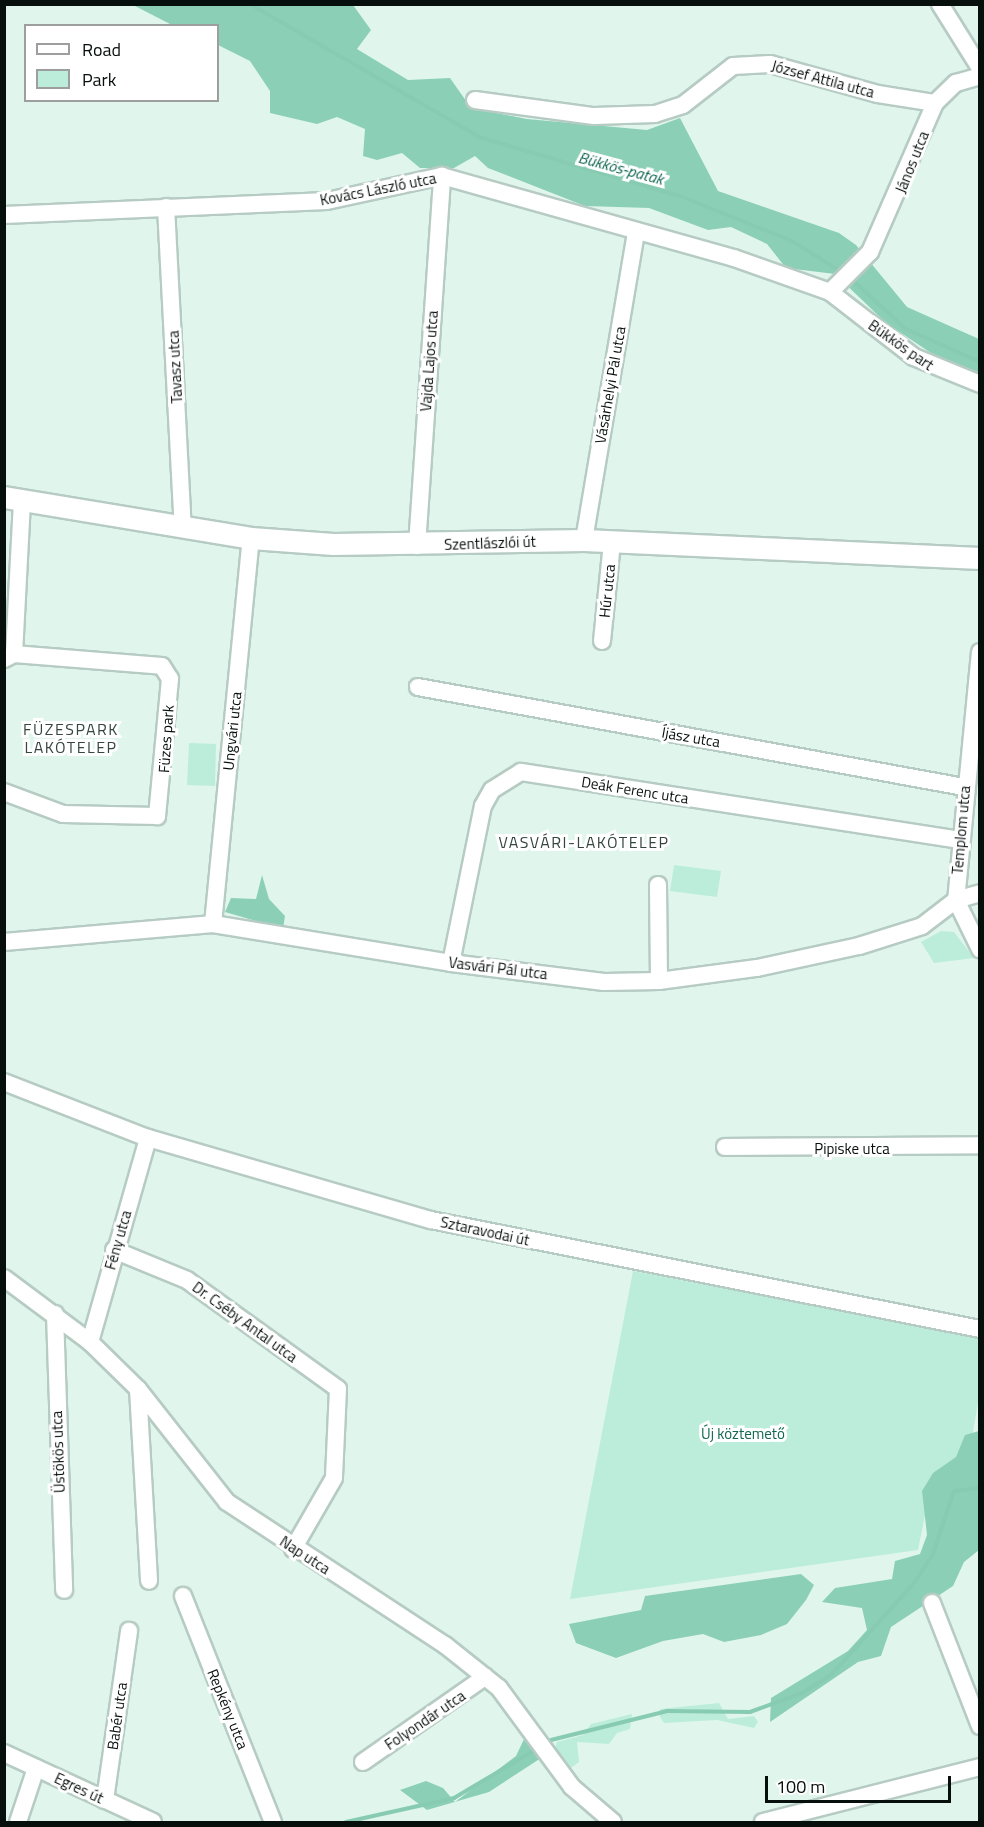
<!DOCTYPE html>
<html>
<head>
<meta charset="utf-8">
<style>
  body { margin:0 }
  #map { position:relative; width:984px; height:1827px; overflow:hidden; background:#e0f6ed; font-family:"Titillium Web",sans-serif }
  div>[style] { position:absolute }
  .green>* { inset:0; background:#bceddb }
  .forest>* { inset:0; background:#8ccfb7 }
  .stream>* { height:4px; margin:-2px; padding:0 2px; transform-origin:2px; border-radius:2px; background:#88cbb3 }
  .roads { filter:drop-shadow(2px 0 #b6cbc3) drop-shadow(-2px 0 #b6cbc3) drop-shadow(0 2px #b6cbc3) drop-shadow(0 -2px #b6cbc3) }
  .minor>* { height:16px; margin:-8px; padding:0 8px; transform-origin:8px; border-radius:8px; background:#fff }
  .major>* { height:21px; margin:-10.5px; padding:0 10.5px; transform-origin:10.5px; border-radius:10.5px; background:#fff }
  span { translate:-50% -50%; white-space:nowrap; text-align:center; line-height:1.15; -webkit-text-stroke:6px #fff; paint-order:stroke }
  .street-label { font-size:15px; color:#070f0c }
  .park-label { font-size:15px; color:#116750 }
  .water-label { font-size:16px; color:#0c644e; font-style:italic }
  .neighbourhood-label { font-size:16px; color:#34463f; letter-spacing:1.5px }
  .frame { position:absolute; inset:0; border:6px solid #070f0c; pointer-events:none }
  .legend { position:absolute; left:24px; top:24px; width:195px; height:78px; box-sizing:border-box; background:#fff; border:2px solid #9c9f9e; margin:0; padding:8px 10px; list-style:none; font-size:18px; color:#070f0c }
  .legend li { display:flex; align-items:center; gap:12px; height:30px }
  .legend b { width:30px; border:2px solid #9c9f9e }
  .scale { position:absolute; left:765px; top:1776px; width:186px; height:27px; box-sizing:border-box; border:3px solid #070f0c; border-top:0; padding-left:8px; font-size:18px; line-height:21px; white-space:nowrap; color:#070f0c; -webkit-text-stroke:4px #fff; paint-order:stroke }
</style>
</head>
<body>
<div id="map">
  <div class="green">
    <div style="clip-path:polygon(189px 743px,216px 744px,215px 786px,187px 785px)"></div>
    <div style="clip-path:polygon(674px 865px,721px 871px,717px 897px,670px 891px)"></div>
    <div style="clip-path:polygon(941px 931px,954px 932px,974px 958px,934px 963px,921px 942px)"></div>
    <div style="clip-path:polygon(633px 1271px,979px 1337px,979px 1396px,968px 1462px,932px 1480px,918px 1550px,570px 1599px)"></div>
    <div style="clip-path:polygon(719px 1703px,728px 1719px,754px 1716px,758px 1722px,754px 1728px,717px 1720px,664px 1723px,660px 1717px,660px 1709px)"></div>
    <div style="clip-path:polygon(632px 1714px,630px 1729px,617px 1733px,609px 1744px,577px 1742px,579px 1762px,568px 1770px,554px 1752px,557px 1742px,583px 1735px,591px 1724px)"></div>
  </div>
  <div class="forest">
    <div style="clip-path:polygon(133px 5px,353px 5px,371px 30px,357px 49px,408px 80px,450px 78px,471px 108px,527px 119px,647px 130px,680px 118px,718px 191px,839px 233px,856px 245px,907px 307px,979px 339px,979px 376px,952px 367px,886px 323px,835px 274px,786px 268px,767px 244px,731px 227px,708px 230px,649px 208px,585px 206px,488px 168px,475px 156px,454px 168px,420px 168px,402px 153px,377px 160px,363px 156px,365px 129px,337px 117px,317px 124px,270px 113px,270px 91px,250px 61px,218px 45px,218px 26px,172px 25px)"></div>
    <div style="clip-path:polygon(262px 875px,269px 899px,285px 916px,283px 929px,225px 912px,231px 898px,256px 899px)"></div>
    <div style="clip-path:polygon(979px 1431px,979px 1550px,964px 1562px,953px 1586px,891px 1627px,881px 1656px,858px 1662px,770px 1722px,771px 1698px,848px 1651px,867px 1630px,862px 1608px,822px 1602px,835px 1588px,892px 1579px,895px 1561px,920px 1554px,927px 1535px,922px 1491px,933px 1473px,956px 1457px,965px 1435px)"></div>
    <div style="clip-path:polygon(801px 1574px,814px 1585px,806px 1600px,787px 1624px,761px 1635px,724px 1642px,703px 1634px,663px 1641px,616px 1658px,576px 1643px,569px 1624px,641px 1610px,645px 1596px)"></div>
    <div style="clip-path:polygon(525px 1737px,541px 1758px,489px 1792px,427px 1810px,400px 1790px,426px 1781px,443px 1788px,455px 1802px,516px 1756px)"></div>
  </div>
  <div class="stream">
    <div style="left:250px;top:4px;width:265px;rotate:30.1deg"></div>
    <div style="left:479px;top:137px;width:209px;rotate:16.4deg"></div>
    <div style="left:680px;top:196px;width:121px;rotate:21.9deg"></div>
    <div style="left:792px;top:241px;width:60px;rotate:32.1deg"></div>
    <div style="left:849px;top:277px;width:77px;rotate:42.4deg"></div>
    <div style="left:906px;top:329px;width:81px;rotate:24deg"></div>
    <div style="left:551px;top:1740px;width:120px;rotate:-14deg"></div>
    <div style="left:667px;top:1711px;width:83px;rotate:0.7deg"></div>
    <div style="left:750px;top:1712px;width:55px;rotate:-20.1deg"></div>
    <div style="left:802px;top:1693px;width:34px;rotate:-32deg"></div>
    <div style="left:831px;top:1675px;width:125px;rotate:-47.9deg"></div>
    <div style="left:915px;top:1582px;width:33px;rotate:-57deg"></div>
    <div style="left:933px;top:1554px;width:66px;rotate:-71.6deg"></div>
    <div style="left:954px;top:1491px;width:26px;rotate:-7deg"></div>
    <div style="left:346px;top:1822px;width:111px;rotate:-12.5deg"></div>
    <div style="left:454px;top:1798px;width:94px;rotate:-30.7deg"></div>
  </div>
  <div class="roads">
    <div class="minor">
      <div style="left:940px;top:4px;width:75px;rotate:58deg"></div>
      <div style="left:475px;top:100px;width:120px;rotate:7.7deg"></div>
      <div style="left:594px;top:116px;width:61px;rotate:-1.9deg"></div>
      <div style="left:655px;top:114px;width:29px;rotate:-18deg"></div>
      <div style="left:683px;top:105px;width:63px;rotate:-38deg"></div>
      <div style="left:733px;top:66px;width:37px;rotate:-3deg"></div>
      <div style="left:770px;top:64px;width:112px;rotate:15.5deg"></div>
      <div style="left:878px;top:94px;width:58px;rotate:9deg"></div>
      <div style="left:166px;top:207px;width:321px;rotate:87deg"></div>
      <div style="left:4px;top:215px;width:323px;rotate:-2.5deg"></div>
      <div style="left:327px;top:201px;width:118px;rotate:-12.3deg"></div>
      <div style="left:442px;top:176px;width:303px;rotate:15.7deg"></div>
      <div style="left:734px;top:258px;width:102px;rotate:19.5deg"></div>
      <div style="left:830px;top:292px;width:57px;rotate:-45deg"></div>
      <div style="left:870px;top:252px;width:163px;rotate:-66.4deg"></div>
      <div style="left:935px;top:103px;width:29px;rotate:-44deg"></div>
      <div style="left:956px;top:83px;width:25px;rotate:-16deg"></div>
      <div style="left:830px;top:292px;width:106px;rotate:37.7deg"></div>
      <div style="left:914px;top:357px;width:71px;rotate:22.2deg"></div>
      <div style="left:584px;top:540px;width:313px;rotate:-80.4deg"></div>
      <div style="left:417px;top:546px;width:371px;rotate:-86.1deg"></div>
      <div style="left:602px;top:641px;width:100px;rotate:-84.2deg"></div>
      <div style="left:980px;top:652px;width:249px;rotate:95.5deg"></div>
      <div style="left:956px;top:900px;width:55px;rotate:63.9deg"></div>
      <div style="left:14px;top:654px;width:154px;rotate:-87deg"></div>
      <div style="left:4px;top:659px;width:11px;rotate:-27deg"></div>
      <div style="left:14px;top:654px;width:148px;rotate:4.6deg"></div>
      <div style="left:162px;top:666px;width:15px;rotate:58deg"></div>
      <div style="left:170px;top:679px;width:138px;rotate:95.4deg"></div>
      <div style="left:157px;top:816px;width:94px;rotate:-178.8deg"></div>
      <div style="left:63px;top:814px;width:63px;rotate:-159.6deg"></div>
      <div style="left:418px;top:687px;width:555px;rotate:10.38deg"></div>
      <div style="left:658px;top:885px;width:96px;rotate:89.4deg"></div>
      <div style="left:213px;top:924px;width:388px;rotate:-84.4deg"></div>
      <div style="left:4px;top:942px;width:210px;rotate:-4.9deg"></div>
      <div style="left:213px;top:924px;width:241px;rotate:9.3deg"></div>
      <div style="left:451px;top:963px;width:154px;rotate:7.1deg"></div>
      <div style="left:604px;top:982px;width:55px;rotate:-1deg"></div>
      <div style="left:659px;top:981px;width:99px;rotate:-7.6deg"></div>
      <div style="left:757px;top:968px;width:104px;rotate:-12.2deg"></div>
      <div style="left:859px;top:946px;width:66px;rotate:-17.6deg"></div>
      <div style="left:922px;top:926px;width:43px;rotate:-37.4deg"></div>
      <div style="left:956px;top:900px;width:25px;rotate:-16deg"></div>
      <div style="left:451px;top:963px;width:160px;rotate:-78.5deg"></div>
      <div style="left:483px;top:806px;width:18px;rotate:-61deg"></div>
      <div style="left:492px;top:790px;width:34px;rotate:-32deg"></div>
      <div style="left:521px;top:772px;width:443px;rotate:8.8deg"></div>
      <div style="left:4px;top:1082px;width:155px;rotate:21.3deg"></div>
      <div style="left:148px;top:1138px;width:295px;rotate:16.2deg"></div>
      <div style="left:431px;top:1220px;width:560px;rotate:11.23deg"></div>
      <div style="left:725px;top:1147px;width:255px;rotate:-0.4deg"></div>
      <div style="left:114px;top:1250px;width:79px;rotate:22.3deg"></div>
      <div style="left:187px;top:1280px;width:186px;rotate:35.8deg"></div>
      <div style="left:338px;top:1389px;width:89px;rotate:92.6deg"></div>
      <div style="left:334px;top:1478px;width:82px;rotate:120deg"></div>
      <div style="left:4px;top:1278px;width:107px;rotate:36.7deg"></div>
      <div style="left:90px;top:1342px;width:67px;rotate:44.4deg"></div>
      <div style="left:138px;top:1389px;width:144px;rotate:51.8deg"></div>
      <div style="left:227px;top:1502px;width:261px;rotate:33.3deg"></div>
      <div style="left:445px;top:1645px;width:69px;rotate:38.5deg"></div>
      <div style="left:499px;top:1688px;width:123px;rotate:53.6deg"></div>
      <div style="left:572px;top:1787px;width:54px;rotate:40.5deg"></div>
      <div style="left:55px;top:1314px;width:276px;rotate:88.1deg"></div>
      <div style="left:90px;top:1342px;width:212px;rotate:-74.1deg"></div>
      <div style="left:138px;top:1389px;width:192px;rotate:86.7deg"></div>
      <div style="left:183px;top:1596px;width:243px;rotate:68.3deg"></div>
      <div style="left:932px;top:1603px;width:132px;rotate:68.7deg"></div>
      <div style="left:4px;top:1753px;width:164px;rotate:24.8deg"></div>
      <div style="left:363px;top:1762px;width:149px;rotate:-34.9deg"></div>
      <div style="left:105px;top:1800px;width:171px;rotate:-81.9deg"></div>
      <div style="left:18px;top:1822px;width:57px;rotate:-71.6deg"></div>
      <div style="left:763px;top:1822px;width:224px;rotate:-14.2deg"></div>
    </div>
    <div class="major">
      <div style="left:4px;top:497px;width:250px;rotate:9.4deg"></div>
      <div style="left:251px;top:538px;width:82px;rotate:4.2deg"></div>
      <div style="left:333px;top:544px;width:251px;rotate:-0.9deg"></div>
      <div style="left:584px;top:540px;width:396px;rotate:2.6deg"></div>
    </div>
  </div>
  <div class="street-label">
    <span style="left:823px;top:79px;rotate:15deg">József Attila utca</span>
    <span style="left:912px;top:162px;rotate:-68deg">János utca</span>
    <span style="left:378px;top:189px;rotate:-11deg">Kovács László utca</span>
    <span style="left:901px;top:345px;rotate:35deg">Bükkös part</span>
    <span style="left:429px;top:361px;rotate:-86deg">Vajda Lajos utca</span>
    <span style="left:175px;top:367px;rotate:-93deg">Tavasz utca</span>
    <span style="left:610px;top:385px;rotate:-80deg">Vásárhelyi Pál utca</span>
    <span style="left:490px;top:543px;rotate:-2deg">Szentlászlói út</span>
    <span style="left:607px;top:591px;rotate:-84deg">Húr utca</span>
    <span style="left:232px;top:731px;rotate:-84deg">Ungvári utca</span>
    <span style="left:691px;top:737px;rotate:10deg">Íjász utca</span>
    <span style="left:166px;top:739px;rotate:-86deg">Füzes park</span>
    <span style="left:635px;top:790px;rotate:9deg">Deák Ferenc utca</span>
    <span style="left:961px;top:830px;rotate:-85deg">Templom utca</span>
    <span style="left:498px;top:968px;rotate:7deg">Vasvári Pál utca</span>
    <span style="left:852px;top:1149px">Pipiske utca</span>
    <span style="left:485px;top:1231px;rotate:12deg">Sztaravodai út</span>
    <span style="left:118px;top:1240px;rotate:-74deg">Fény utca</span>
    <span style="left:245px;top:1322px;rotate:36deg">Dr. Cséby Antal utca</span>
    <span style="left:58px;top:1452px;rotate:-92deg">Üstökös utca</span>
    <span style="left:305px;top:1555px;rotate:33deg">Nap utca</span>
    <span style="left:228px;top:1709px;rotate:68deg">Repkény utca</span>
    <span style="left:117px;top:1716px;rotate:-82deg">Babér utca</span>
    <span style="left:425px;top:1720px;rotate:-34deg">Folyondár utca</span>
    <span style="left:79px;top:1788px;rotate:25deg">Egres út</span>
  </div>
  <div class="park-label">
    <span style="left:743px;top:1434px">Új köztemető</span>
  </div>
  <div class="water-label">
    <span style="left:621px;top:168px;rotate:15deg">Bükkös-patak</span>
  </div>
  <div class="neighbourhood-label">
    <span style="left:71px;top:738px">FÜZESPARK<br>LAKÓTELEP</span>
    <span style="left:584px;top:842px">VASVÁRI-LAKÓTELEP</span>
  </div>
  <div class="frame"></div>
  <ul class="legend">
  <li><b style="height:8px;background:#fff"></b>Road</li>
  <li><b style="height:16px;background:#bceddb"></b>Park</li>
  </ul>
  <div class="scale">100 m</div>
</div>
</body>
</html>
